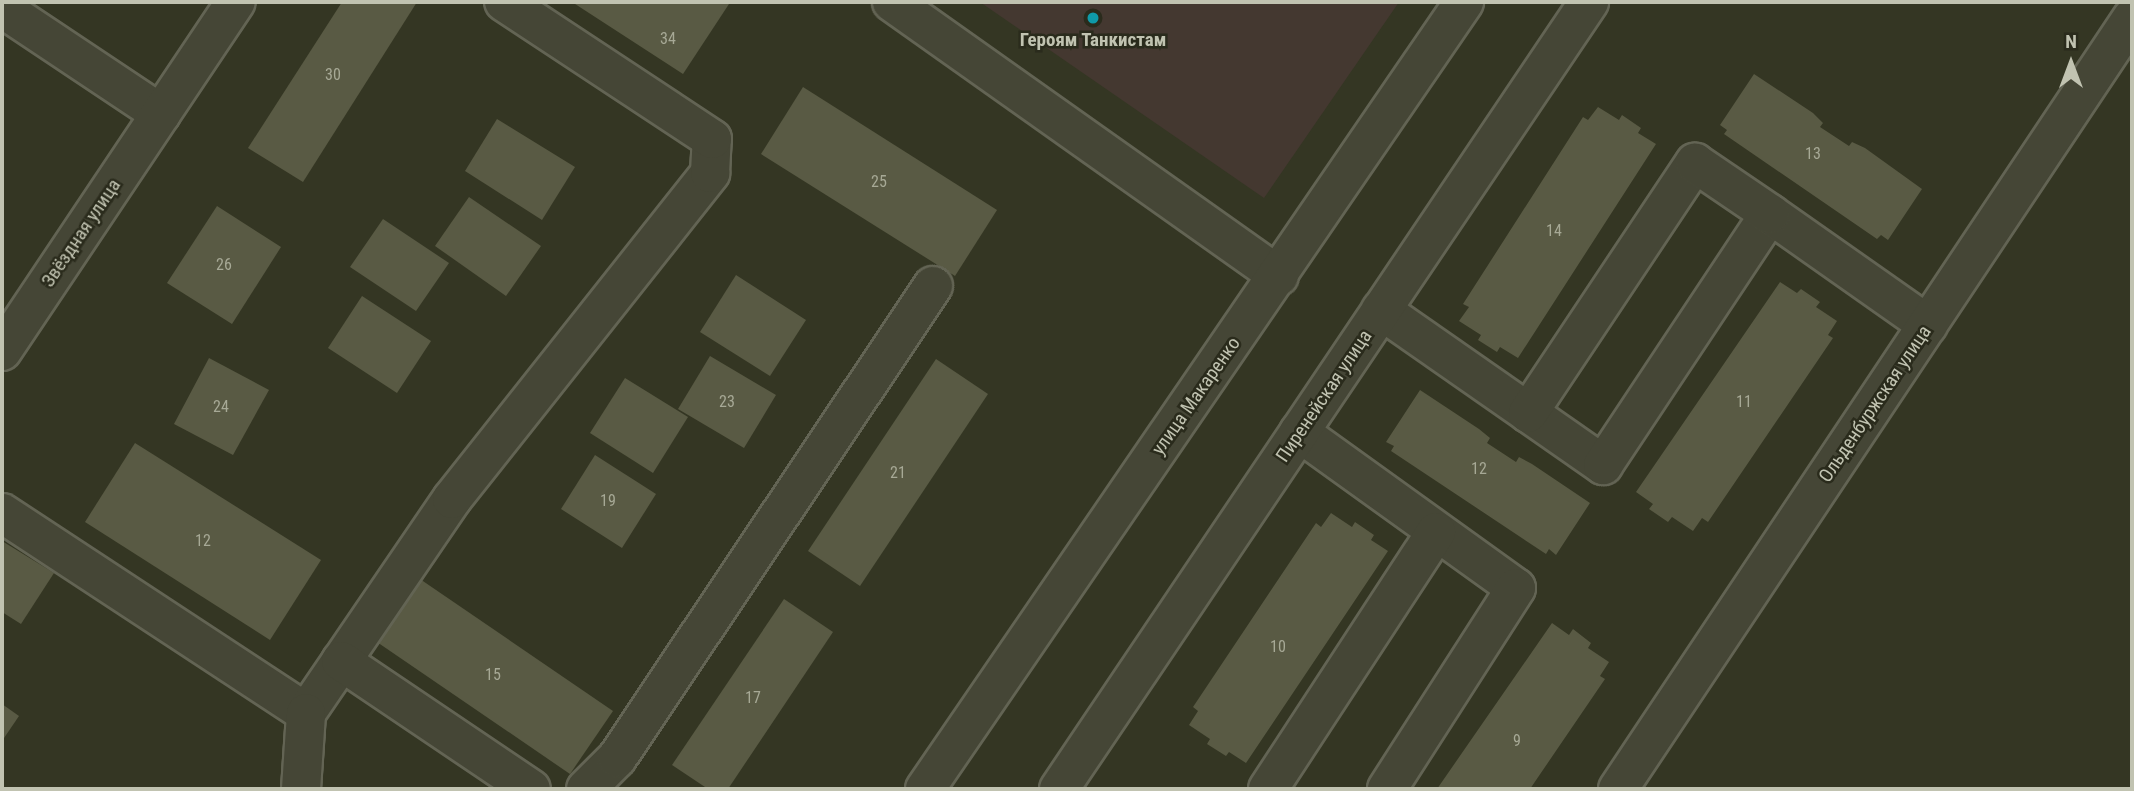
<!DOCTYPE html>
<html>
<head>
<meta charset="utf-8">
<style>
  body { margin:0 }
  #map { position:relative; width:2134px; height:791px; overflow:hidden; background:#343623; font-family:"Roboto Condensed",sans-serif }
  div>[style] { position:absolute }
  .green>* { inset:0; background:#443830 }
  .building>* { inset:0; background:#595a44 }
  .roads { filter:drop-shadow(2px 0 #636454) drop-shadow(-2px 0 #636454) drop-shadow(0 2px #636454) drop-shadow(0 -2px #636454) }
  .minor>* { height:38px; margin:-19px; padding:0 19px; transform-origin:19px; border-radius:19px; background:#454636 }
  .dots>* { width:19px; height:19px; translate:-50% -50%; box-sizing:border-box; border:4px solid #2a2b1c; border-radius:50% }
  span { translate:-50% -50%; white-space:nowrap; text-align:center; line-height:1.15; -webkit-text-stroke:5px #2a2b1c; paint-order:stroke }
  .number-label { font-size:16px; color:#a7a996 }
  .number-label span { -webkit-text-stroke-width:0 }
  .poi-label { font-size:19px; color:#c1c3b1; font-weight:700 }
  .street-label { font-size:19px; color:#c1c3b1 }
  .frame { position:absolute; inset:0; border:4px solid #c1c3b1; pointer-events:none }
  .north { position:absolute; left:2036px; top:28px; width:70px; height:70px; -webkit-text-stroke:5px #2a2b1c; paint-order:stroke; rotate:0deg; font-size:19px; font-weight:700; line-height:28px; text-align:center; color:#c1c3b1 }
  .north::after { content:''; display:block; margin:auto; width:24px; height:32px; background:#c1c3b1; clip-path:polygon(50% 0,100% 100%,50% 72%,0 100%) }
</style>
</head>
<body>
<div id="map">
  <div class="green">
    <div style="clip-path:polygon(980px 2px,1399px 2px,1264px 198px)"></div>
  </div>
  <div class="building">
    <div style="clip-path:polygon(342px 2px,417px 2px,303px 182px,248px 148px)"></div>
    <div style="clip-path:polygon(572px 2px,725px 2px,729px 4px,683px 74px)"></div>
    <div style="clip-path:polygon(1754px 74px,1813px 113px,1823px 123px,1820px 127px,1849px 146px,1852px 142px,1865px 148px,1922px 189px,1888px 240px,1881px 235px,1877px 239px,1724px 134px,1727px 130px,1720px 125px)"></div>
    <div style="clip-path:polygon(803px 87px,997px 210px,955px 276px,761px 154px)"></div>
    <div style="clip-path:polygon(1598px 107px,1619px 120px,1622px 115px,1641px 128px,1638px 133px,1656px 144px,1518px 358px,1500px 347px,1497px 352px,1478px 340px,1481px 335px,1459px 321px,1469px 307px,1463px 304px,1583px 117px,1588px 120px)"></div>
    <div style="clip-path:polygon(497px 119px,575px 167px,542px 220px,465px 171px)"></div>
    <div style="clip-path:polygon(469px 197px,541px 246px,506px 296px,435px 246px)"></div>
    <div style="clip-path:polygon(217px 206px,281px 247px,232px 324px,167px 283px)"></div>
    <div style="clip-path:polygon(383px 219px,449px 263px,416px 311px,350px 267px)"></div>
    <div style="clip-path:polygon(736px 275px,806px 320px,770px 376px,700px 332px)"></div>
    <div style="clip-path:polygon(1780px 282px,1797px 293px,1801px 289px,1820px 302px,1816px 307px,1837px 321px,1828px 335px,1833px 338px,1708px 522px,1702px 518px,1693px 531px,1672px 517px,1668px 522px,1649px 509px,1653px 504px,1636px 492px)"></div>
    <div style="clip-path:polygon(362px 296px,431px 341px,397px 393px,328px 348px)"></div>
    <div style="clip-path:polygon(710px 356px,776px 395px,744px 448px,678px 409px)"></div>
    <div style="clip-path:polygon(209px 358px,269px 390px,233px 455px,174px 424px)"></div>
    <div style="clip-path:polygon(936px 359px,988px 394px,860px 586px,808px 551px)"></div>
    <div style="clip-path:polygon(625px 378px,688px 417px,653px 473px,590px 433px)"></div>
    <div style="clip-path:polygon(1420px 390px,1479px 429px,1490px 438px,1487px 443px,1516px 462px,1519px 457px,1532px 464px,1590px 503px,1556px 555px,1549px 549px,1546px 554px,1391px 451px,1394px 446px,1386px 442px)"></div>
    <div style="clip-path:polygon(135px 443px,321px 560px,270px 640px,85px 522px)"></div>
    <div style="clip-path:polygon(595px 455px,656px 494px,622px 548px,561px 509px)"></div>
    <div style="clip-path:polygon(1331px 513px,1352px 527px,1355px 522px,1374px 535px,1371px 540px,1388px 551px,1246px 763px,1229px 752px,1226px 756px,1207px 744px,1210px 739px,1189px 725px,1198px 711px,1193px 707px,1316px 523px,1321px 527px)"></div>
    <div style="clip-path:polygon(2px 541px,54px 573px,21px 624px,2px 612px)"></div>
    <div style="clip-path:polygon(417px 577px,613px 711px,570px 774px,374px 640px)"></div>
    <div style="clip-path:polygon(784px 599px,833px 632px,728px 789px,708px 789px,672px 765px)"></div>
    <div style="clip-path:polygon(1552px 623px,1569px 635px,1573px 629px,1591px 643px,1588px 648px,1609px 662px,1600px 676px,1605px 679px,1530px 789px,1437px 789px)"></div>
    <div style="clip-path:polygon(2px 704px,19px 716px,2px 741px)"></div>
  </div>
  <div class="roads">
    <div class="minor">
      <div style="left:892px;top:2px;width:474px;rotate:35.3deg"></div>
      <div style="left:2px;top:8px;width:191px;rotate:33.7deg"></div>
      <div style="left:1381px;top:310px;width:271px;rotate:34.9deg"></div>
      <div style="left:1603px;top:465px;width:301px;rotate:-56.4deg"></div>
      <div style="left:1770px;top:214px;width:193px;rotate:35.1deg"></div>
      <div style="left:2px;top:351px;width:420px;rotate:-56.2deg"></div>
      <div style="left:1528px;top:413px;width:301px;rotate:-56.3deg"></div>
      <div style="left:1695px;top:163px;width:91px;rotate:34.2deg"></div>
      <div style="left:1299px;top:432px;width:267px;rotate:35.7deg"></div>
      <div style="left:1516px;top:588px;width:239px;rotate:122.7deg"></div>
      <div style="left:2px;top:513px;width:364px;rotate:33.3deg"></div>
      <div style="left:306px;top:713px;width:259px;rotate:-55.7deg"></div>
      <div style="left:452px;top:499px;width:416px;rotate:-51.6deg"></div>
      <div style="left:710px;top:173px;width:34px;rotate:-87deg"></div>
      <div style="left:712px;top:139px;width:249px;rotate:-146.6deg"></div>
      <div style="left:341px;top:661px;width:229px;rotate:34deg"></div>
      <div style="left:301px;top:789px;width:76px;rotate:-86.2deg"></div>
      <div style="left:586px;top:789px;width:44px;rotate:-45deg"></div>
      <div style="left:617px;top:758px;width:568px;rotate:-56.2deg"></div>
      <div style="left:925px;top:789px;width:954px;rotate:-55.59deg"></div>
      <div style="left:1059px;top:789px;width:949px;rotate:-56.04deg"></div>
      <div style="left:1268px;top:789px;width:307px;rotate:-56.8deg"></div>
      <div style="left:1618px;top:789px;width:927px;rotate:-56.31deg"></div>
    </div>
  </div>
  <div class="dots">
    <div style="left:1093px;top:18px;background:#0f9aa8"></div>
  </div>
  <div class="number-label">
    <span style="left:668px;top:39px">34</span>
    <span style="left:333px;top:75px">30</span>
    <span style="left:1813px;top:154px">13</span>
    <span style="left:879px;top:182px">25</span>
    <span style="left:1554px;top:231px">14</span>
    <span style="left:224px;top:265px">26</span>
    <span style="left:727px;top:402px">23</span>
    <span style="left:1744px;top:402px">11</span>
    <span style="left:221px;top:407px">24</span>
    <span style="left:1479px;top:469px">12</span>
    <span style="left:898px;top:473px">21</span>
    <span style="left:608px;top:501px">19</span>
    <span style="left:203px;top:541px">12</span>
    <span style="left:1278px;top:647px">10</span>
    <span style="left:493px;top:675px">15</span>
    <span style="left:753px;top:698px">17</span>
    <span style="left:1517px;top:741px">9</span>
  </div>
  <div class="poi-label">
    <span style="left:1093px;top:40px">Героям Танкистам</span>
  </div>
  <div class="street-label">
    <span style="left:81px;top:233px;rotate:-56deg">Звёздная улица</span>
    <span style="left:1196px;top:396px;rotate:-55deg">улица Макаренко</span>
    <span style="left:1324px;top:396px;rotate:-56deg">Пиренейская улица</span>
    <span style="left:1875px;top:404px;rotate:-56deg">Ольденбуржская улица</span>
  </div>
  <div class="frame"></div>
  <div class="north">N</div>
</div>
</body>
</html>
